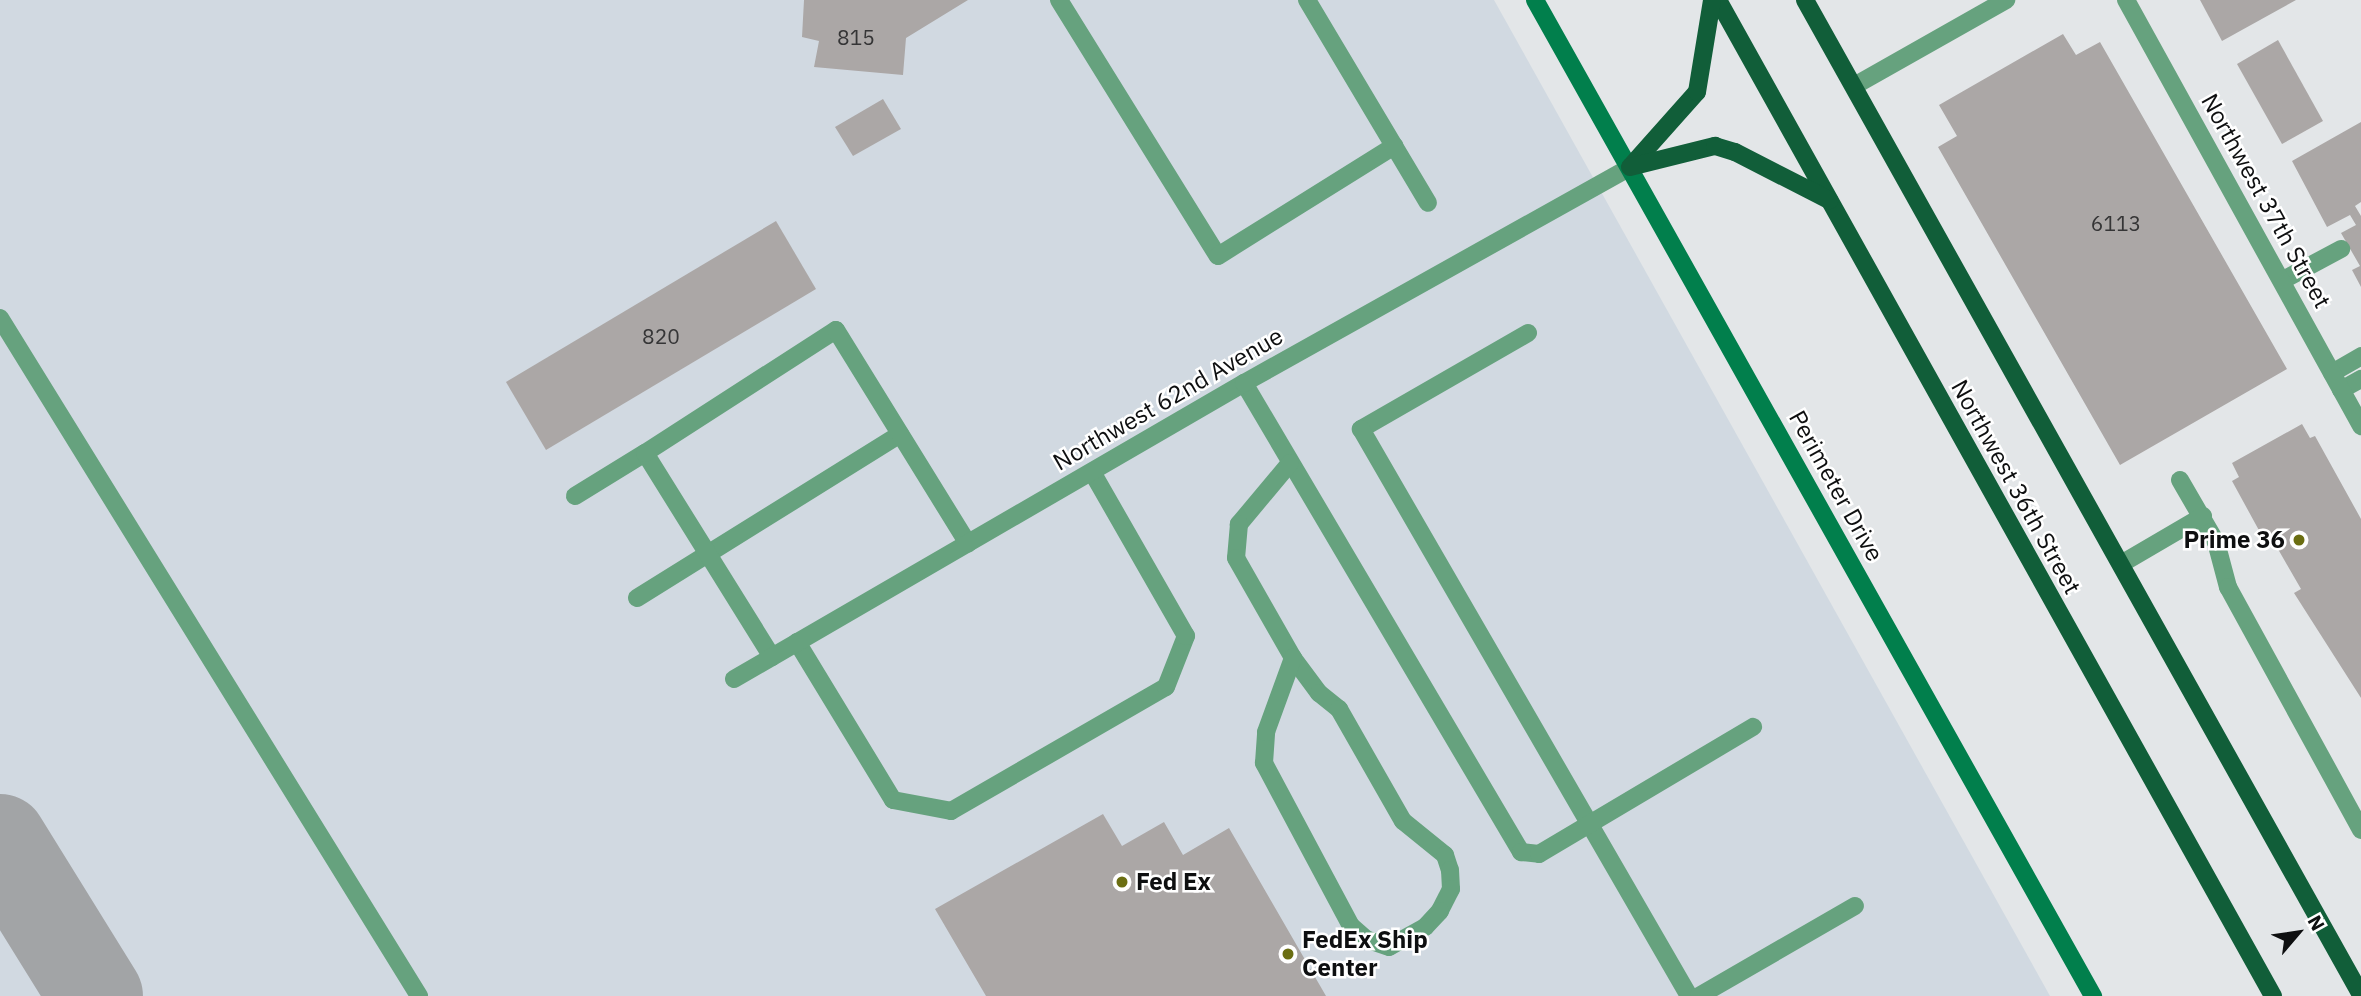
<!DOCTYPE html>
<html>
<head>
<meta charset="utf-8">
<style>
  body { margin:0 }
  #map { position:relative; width:2361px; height:996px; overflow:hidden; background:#e3e6e8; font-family:"IBM Plex Sans",sans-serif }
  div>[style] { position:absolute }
  .built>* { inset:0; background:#d1d9e1 }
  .taxiway>* { height:94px; margin:-47px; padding:0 47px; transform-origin:47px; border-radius:47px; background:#a2a4a6 }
  .building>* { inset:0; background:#aba7a6 }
  .lane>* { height:18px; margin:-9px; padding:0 9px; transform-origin:9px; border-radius:9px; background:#66a27e }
  .street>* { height:18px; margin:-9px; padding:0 9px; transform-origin:9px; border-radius:9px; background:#66a27e }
  .secondary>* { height:18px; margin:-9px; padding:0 9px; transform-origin:9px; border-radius:9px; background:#017f4c }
  .primary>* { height:18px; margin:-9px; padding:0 9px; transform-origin:9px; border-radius:9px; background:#115e39 }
  .dots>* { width:19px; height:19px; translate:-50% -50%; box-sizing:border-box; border:4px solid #fff; border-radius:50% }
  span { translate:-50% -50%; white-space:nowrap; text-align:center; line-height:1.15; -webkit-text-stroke:5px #fff; paint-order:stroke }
  .number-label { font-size:21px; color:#353536 }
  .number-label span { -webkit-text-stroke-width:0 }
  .street-label { font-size:24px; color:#0e0f10 }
  .poi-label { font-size:24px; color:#0e0f10; font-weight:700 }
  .right { translate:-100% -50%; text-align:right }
  .left { translate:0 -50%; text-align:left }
  .north { position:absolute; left:2263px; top:898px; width:70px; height:70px; -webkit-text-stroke:5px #fff; paint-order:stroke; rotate:61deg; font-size:19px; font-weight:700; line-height:28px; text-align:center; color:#0e0f10 }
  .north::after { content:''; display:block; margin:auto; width:24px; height:32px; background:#0e0f10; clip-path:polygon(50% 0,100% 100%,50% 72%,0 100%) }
</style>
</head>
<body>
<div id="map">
  <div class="built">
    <div style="clip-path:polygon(0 0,1494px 0,2050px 996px,0 996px)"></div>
  </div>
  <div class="taxiway">
    <div style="left:0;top:841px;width:182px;rotate:58.2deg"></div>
  </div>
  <div class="building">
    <div style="clip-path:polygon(804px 0,968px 0,906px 38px,903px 75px,814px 67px,819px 41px,802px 37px)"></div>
    <div style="clip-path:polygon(2200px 0,2296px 0,2222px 41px)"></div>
    <div style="clip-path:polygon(2063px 34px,2076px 55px,2100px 42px,2287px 369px,2120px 465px,1938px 147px,1957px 136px,1939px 105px)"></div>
    <div style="clip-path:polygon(2278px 40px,2323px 121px,2282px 144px,2237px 64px)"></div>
    <div style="clip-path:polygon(883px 99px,901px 129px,853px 156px,835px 127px)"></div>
    <div style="clip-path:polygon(2361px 122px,2361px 202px,2355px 206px,2361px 216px,2361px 287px,2352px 270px,2360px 266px,2341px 233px,2356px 225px,2350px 215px,2327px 227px,2292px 161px)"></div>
    <div style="clip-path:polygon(776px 221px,816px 289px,546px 450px,506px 382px)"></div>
    <div style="clip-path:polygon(2302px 424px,2310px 438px,2315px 436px,2361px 519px,2361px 698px,2294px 593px,2301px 589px,2267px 530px,2261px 534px,2232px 481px,2239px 477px,2232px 463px)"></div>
    <div style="clip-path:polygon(1103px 814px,1122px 846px,1164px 822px,1183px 855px,1229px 828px,1326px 996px,986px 996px,935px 909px)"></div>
  </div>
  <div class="lane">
    <div style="left:1059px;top:0;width:301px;rotate:58.2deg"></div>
    <div style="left:1218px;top:256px;width:208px;rotate:-32deg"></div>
    <div style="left:1307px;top:0;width:236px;rotate:59.2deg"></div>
    <div style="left:2283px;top:280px;width:66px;rotate:-28.1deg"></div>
    <div style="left:0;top:318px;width:797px;rotate:58.28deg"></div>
    <div style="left:1528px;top:333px;width:193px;rotate:150.1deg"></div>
    <div style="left:1361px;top:429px;width:655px;rotate:59.95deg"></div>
    <div style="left:2332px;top:373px;width:34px;rotate:-30deg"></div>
    <div style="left:1244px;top:383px;width:545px;rotate:59.43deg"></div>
    <div style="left:1521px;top:852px;width:18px;rotate:6deg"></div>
    <div style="left:1539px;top:854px;width:249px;rotate:-30.7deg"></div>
    <div style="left:2341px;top:390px;width:23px;rotate:-29deg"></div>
    <div style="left:1290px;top:463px;width:80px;rotate:129.9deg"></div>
    <div style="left:1239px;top:524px;width:34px;rotate:95deg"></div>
    <div style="left:1236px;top:558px;width:115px;rotate:60.3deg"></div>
    <div style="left:1293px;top:658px;width:44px;rotate:53.4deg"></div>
    <div style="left:1319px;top:693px;width:26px;rotate:39deg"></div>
    <div style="left:1339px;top:709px;width:129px;rotate:60.3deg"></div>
    <div style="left:1403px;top:821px;width:54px;rotate:39deg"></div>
    <div style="left:1445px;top:855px;width:16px;rotate:72deg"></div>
    <div style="left:1450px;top:870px;width:19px;rotate:87deg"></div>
    <div style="left:1451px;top:889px;width:25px;rotate:117deg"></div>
    <div style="left:1440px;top:911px;width:22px;rotate:133deg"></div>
    <div style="left:1425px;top:927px;width:41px;rotate:150.9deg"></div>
    <div style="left:1389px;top:947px;width:24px;rotate:-161deg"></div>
    <div style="left:1366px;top:939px;width:20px;rotate:-139deg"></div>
    <div style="left:1351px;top:926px;width:185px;rotate:-118.1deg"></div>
    <div style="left:1264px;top:763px;width:31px;rotate:-86deg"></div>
    <div style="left:1266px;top:732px;width:79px;rotate:-70deg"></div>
    <div style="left:2180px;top:480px;width:72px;rotate:59.9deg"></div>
    <div style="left:2216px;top:542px;width:47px;rotate:75.1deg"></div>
    <div style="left:2228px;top:587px;width:277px;rotate:61.3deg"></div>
    <div style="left:575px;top:496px;width:82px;rotate:-31.6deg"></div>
    <div style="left:2121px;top:564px;width:95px;rotate:-30.3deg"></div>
    <div style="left:637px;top:598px;width:310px;rotate:-31.9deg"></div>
    <div style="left:797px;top:642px;width:185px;rotate:58.7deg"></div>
    <div style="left:893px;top:800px;width:59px;rotate:10.7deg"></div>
    <div style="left:951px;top:811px;width:248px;rotate:-30deg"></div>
    <div style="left:1166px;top:687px;width:55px;rotate:-68.6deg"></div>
    <div style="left:1186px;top:636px;width:189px;rotate:-119.8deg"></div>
    <div style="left:772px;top:657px;width:240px;rotate:-121.9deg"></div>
    <div style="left:645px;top:453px;width:227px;rotate:-32.8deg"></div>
    <div style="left:836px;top:330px;width:251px;rotate:58.3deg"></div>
    <div style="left:1699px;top:996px;width:180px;rotate:-30deg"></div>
  </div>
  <div class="street">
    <div style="left:2126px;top:0;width:487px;rotate:61.1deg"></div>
    <div style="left:1854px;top:86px;width:175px;rotate:-29.5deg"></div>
    <div style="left:734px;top:679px;width:590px;rotate:-30.13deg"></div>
    <div style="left:1244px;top:383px;width:442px;rotate:-29.2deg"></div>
  </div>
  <div class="secondary">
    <div style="left:1535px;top:0;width:1142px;rotate:60.74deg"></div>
  </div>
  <div class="primary">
    <div style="left:1718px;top:0;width:1140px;rotate:60.87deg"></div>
    <div style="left:1805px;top:0;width:1140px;rotate:60.8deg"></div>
    <div style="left:1631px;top:166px;width:99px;rotate:-48.3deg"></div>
    <div style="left:1697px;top:92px;width:93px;rotate:-80.7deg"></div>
    <div style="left:1630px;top:167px;width:88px;rotate:-13.9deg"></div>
    <div style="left:1715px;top:146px;width:21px;rotate:17deg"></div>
    <div style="left:1735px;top:152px;width:106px;rotate:27.1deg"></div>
  </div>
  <div class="dots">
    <div style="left:2299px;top:540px;background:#6b6e12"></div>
    <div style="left:1122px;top:882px;background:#6b6e12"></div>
    <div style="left:1288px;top:954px;background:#6b6e12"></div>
  </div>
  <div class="number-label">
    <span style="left:856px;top:37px">815</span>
    <span style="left:2116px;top:223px">6113</span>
    <span style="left:661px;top:336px">820</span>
  </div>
  <div class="street-label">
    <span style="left:2266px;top:201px;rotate:61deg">Northwest 37th Street</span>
    <span style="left:1168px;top:399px;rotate:-30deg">Northwest 62nd Avenue</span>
    <span style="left:1836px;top:486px;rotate:61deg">Perimeter Drive</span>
    <span style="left:2016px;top:487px;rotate:61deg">Northwest 36th Street</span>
  </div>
  <div class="poi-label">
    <span class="right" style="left:2285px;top:540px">Prime 36</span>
    <span class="left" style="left:1136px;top:882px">Fed Ex</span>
    <span class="left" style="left:1302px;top:954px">FedEx Ship<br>Center</span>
  </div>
  <div class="north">N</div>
</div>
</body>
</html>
